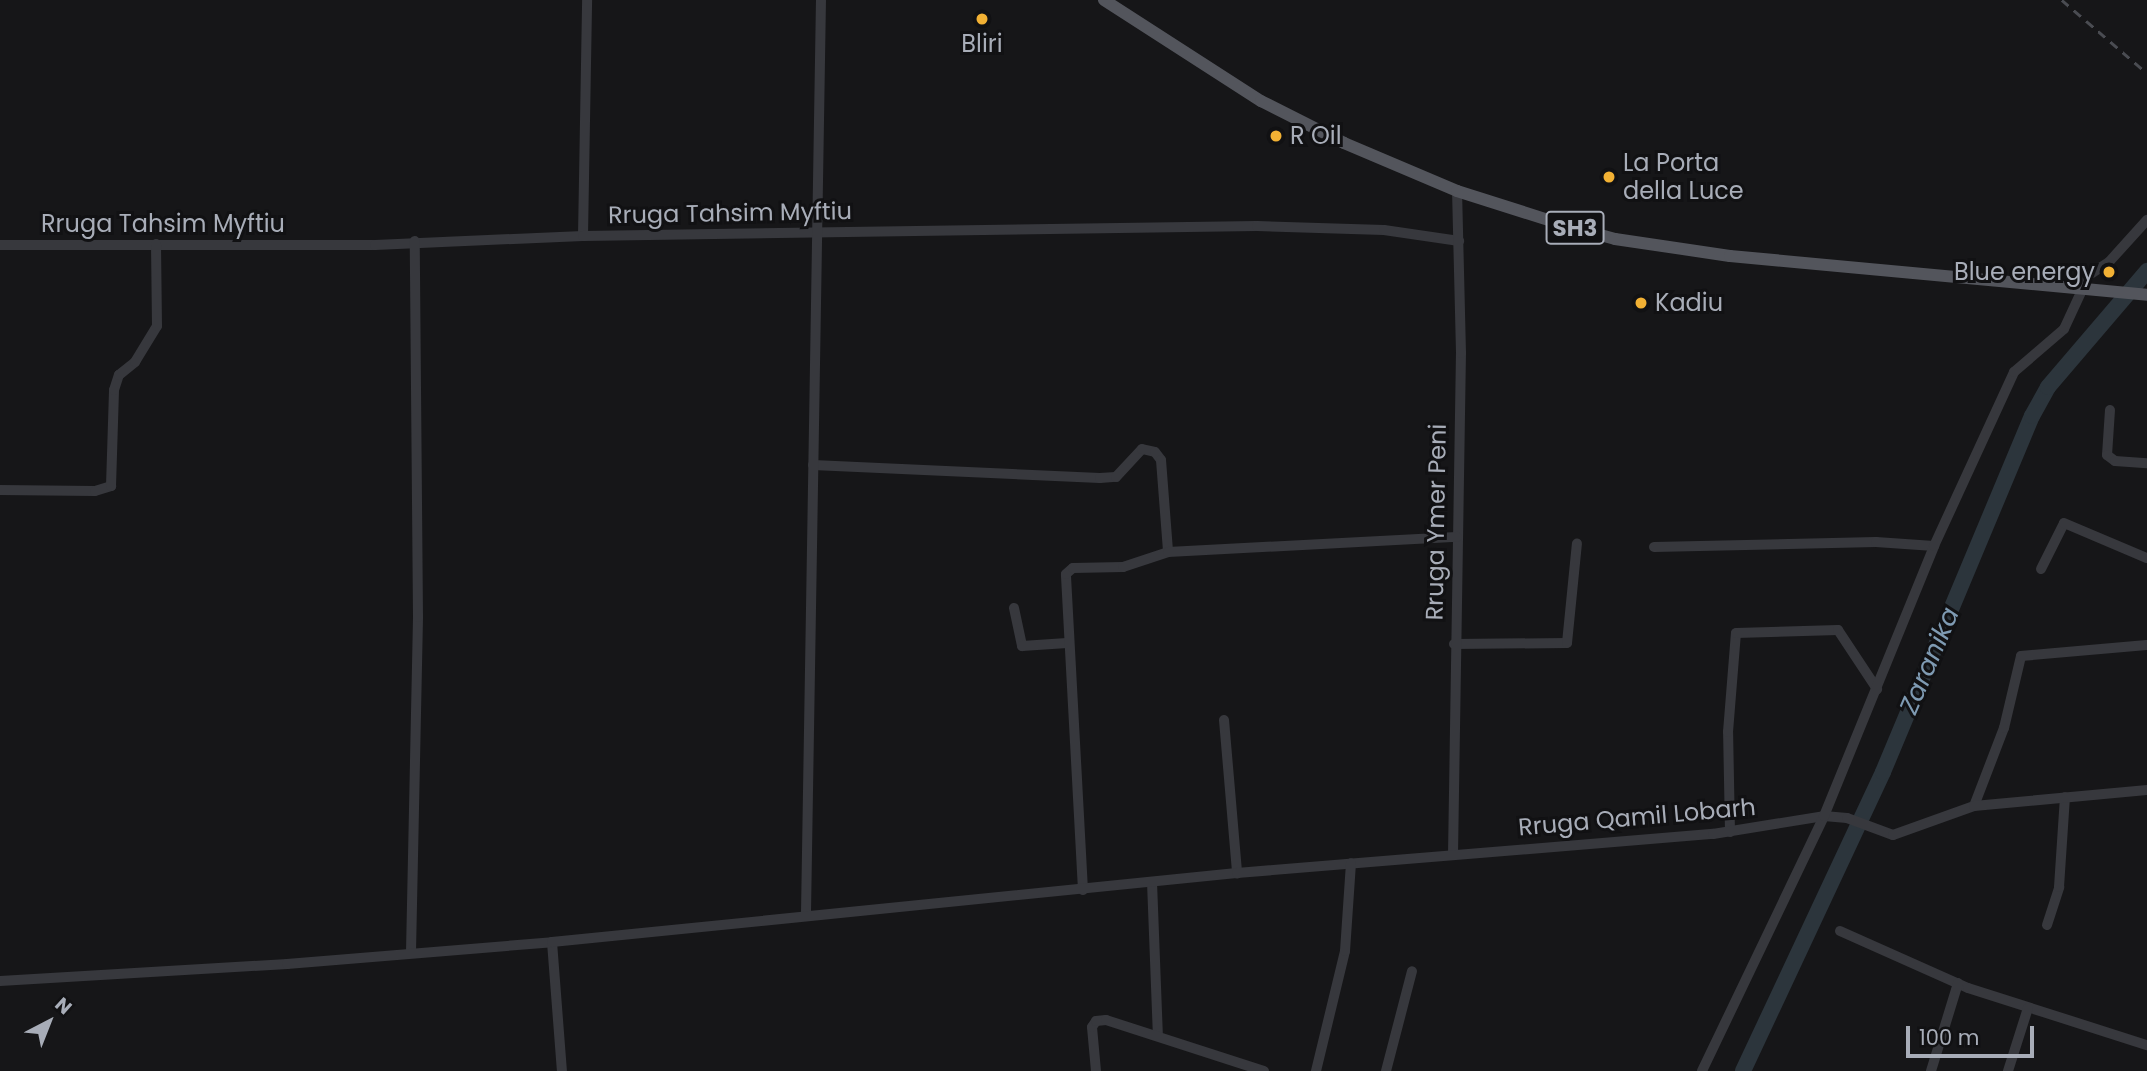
<!DOCTYPE html>
<html>
<head>
<meta charset="utf-8">
<style>
  body { margin:0 }
  #map { position:relative; width:2147px; height:1071px; overflow:hidden; background:#161618; font-family:Poppins,sans-serif }
  div>[style] { position:absolute }
  .river>* { height:16px; margin:-8px; padding:0 8px; transform-origin:8px; border-radius:8px; background:#2c353c }
  .minor>* { height:10px; margin:-5px; padding:0 5px; transform-origin:5px; border-radius:5px; background:#37383d }
  .major>* { height:12px; margin:-6px; padding:0 6px; transform-origin:6px; border-radius:6px; background:#53555c }
  .rail>* { height:2.5px; margin-top:-1.25px; transform-origin:0; background:repeating-linear-gradient(90deg,#4a4c52 0 9px,transparent 0 16px) }
  .dots>* { width:19px; height:19px; translate:-50% -50%; box-sizing:border-box; border:4px solid #111113; border-radius:50% }
  span { translate:-50% -50%; white-space:nowrap; text-align:center; line-height:1.15; -webkit-text-stroke:6px #111113; paint-order:stroke }
  .shield-label span { padding:2px 5px; background:#111113; border:2px solid; border-radius:5px; -webkit-text-stroke-width:0 }
  .shield-label { font-size:23px; color:#a8adb8; font-weight:700 }
  .poi-label { font-size:24px; color:#a8adb8 }
  .left { translate:0 -50%; text-align:left }
  .right { translate:-100% -50%; text-align:right }
  .street-label { font-size:24px; color:#a8adb8 }
  .water-label { font-size:26px; color:#7f9bb3; font-style:italic }
  .north { position:absolute; left:14px; top:987px; width:70px; height:70px; -webkit-text-stroke:5px #111113; paint-order:stroke; rotate:42deg; font-size:19px; font-weight:700; line-height:28px; text-align:center; color:#a8adb8 }
  .north::after { content:''; display:block; margin:auto; width:24px; height:32px; background:#a8adb8; clip-path:polygon(50% 0,100% 100%,50% 72%,0 100%) }
  .scale { position:absolute; left:1906px; top:1026px; width:128px; height:32px; box-sizing:border-box; border:4px solid #a8adb8; border-top:0; padding-left:9px; font-size:21px; line-height:24px; white-space:nowrap; color:#a8adb8; -webkit-text-stroke:5px #111113; paint-order:stroke }
</style>
</head>
<body>
<div id="map">
  <div class="river">
    <div style="left:1743px;top:1071px;width:330px;rotate:-64.9deg"></div>
    <div style="left:1883px;top:772px;width:386px;rotate:-67.3deg"></div>
    <div style="left:2032px;top:416px;width:33px;rotate:-61deg"></div>
    <div style="left:2048px;top:387px;width:153px;rotate:-49.5deg"></div>
  </div>
  <div class="minor">
    <div style="left:583px;top:236px;width:236px;rotate:-89deg"></div>
    <div style="left:0;top:245px;width:375px"></div>
    <div style="left:375px;top:245px;width:208px;rotate:-2.5deg"></div>
    <div style="left:583px;top:236px;width:674px;rotate:-0.85deg"></div>
    <div style="left:1257px;top:226px;width:127px;rotate:1.8deg"></div>
    <div style="left:1384px;top:230px;width:76px;rotate:8.3deg"></div>
    <div style="left:2110px;top:410px;width:45px;rotate:93.8deg"></div>
    <div style="left:2107px;top:455px;width:10px;rotate:37deg"></div>
    <div style="left:2115px;top:461px;width:32px;rotate:4deg"></div>
    <div style="left:813px;top:465px;width:287px;rotate:2.6deg"></div>
    <div style="left:1100px;top:478px;width:16px;rotate:-4deg"></div>
    <div style="left:1116px;top:477px;width:38px;rotate:-47deg"></div>
    <div style="left:1142px;top:449px;width:13px;rotate:13deg"></div>
    <div style="left:1155px;top:452px;width:10px;rotate:53deg"></div>
    <div style="left:1161px;top:460px;width:92px;rotate:85.6deg"></div>
    <div style="left:0;top:490px;width:95px;rotate:0.6deg"></div>
    <div style="left:95px;top:491px;width:17px;rotate:-17deg"></div>
    <div style="left:111px;top:486px;width:96px;rotate:-88.2deg"></div>
    <div style="left:114px;top:390px;width:16px;rotate:-72deg"></div>
    <div style="left:119px;top:375px;width:21px;rotate:-39deg"></div>
    <div style="left:135px;top:362px;width:42px;rotate:-58.6deg"></div>
    <div style="left:157px;top:326px;width:82px;rotate:-90.7deg"></div>
    <div style="left:1654px;top:547px;width:222px;rotate:-1.3deg"></div>
    <div style="left:1876px;top:542px;width:58px;rotate:3.9deg"></div>
    <div style="left:2041px;top:569px;width:51px;rotate:-63.4deg"></div>
    <div style="left:2064px;top:523px;width:90px;rotate:22.9deg"></div>
    <div style="left:1014px;top:608px;width:39px;rotate:78deg"></div>
    <div style="left:1022px;top:646px;width:45px;rotate:-3.8deg"></div>
    <div style="left:1454px;top:644px;width:113px;rotate:-0.5deg"></div>
    <div style="left:1567px;top:643px;width:100px;rotate:-84.3deg"></div>
    <div style="left:1224px;top:720px;width:154px;rotate:85.1deg"></div>
    <div style="left:1974px;top:806px;width:84px;rotate:-69deg"></div>
    <div style="left:2004px;top:728px;width:74px;rotate:-76.7deg"></div>
    <div style="left:2021px;top:656px;width:126px;rotate:-5deg"></div>
    <div style="left:1730px;top:832px;width:100px;rotate:-91.1deg"></div>
    <div style="left:1728px;top:732px;width:99px;rotate:-85.4deg"></div>
    <div style="left:1736px;top:633px;width:102px;rotate:-1.7deg"></div>
    <div style="left:1838px;top:630px;width:71px;rotate:56.5deg"></div>
    <div style="left:1453px;top:855px;width:502px;rotate:-89.09deg"></div>
    <div style="left:1461px;top:353px;width:162px;rotate:-91.4deg"></div>
    <div style="left:1152px;top:882px;width:153px;rotate:87.8deg"></div>
    <div style="left:1083px;top:890px;width:316px;rotate:-93.1deg"></div>
    <div style="left:1066px;top:574px;width:9px;rotate:-41deg"></div>
    <div style="left:1073px;top:568px;width:50px;rotate:-1.1deg"></div>
    <div style="left:1123px;top:567px;width:47px;rotate:-18.4deg"></div>
    <div style="left:1168px;top:552px;width:289px;rotate:-3deg"></div>
    <div style="left:806px;top:913px;width:913px;rotate:-89.06deg"></div>
    <div style="left:2047px;top:925px;width:40px;rotate:-72deg"></div>
    <div style="left:2059px;top:887px;width:90px;rotate:-86.2deg"></div>
    <div style="left:1840px;top:931px;width:140px;rotate:24deg"></div>
    <div style="left:1968px;top:988px;width:188px;rotate:17.7deg"></div>
    <div style="left:552px;top:942px;width:129px;rotate:85.6deg"></div>
    <div style="left:411px;top:952px;width:335px;rotate:-88.8deg"></div>
    <div style="left:418px;top:617px;width:376px;rotate:-90.5deg"></div>
    <div style="left:0;top:981px;width:288px;rotate:-3.4deg"></div>
    <div style="left:287px;top:964px;width:266px;rotate:-4.7deg"></div>
    <div style="left:552px;top:942px;width:688px;rotate:-5.75deg"></div>
    <div style="left:1237px;top:873px;width:478px;rotate:-4.7deg"></div>
    <div style="left:1713px;top:834px;width:112px;rotate:-9.2deg"></div>
    <div style="left:1824px;top:816px;width:23px;rotate:5deg"></div>
    <div style="left:1847px;top:818px;width:49px;rotate:20.3deg"></div>
    <div style="left:1893px;top:835px;width:86px;rotate:-19.7deg"></div>
    <div style="left:1974px;top:806px;width:174px;rotate:-5.3deg"></div>
    <div style="left:1096px;top:1071px;width:44px;rotate:-95.2deg"></div>
    <div style="left:1092px;top:1027px;width:7px;rotate:-56deg"></div>
    <div style="left:1096px;top:1021px;width:10px;rotate:-6deg"></div>
    <div style="left:1106px;top:1020px;width:166px;rotate:17.9deg"></div>
    <div style="left:1316px;top:1071px;width:123px;rotate:-76.4deg"></div>
    <div style="left:1345px;top:951px;width:88px;rotate:-86.1deg"></div>
    <div style="left:1386px;top:1071px;width:103px;rotate:-75.4deg"></div>
    <div style="left:1702px;top:1071px;width:283px;rotate:-64.4deg"></div>
    <div style="left:1824px;top:816px;width:292px;rotate:-67.8deg"></div>
    <div style="left:1934px;top:546px;width:192px;rotate:-65.3deg"></div>
    <div style="left:2014px;top:372px;width:66px;rotate:-40.7deg"></div>
    <div style="left:2064px;top:329px;width:60px;rotate:-65.2deg"></div>
    <div style="left:2089px;top:275px;width:24px;rotate:-33deg"></div>
    <div style="left:2109px;top:262px;width:57px;rotate:-47.9deg"></div>
    <div style="left:1931px;top:1071px;width:92px;rotate:-72.9deg"></div>
    <div style="left:2008px;top:1071px;width:66px;rotate:-72.4deg"></div>
  </div>
  <div class="major">
    <div style="left:1104px;top:0;width:187px;rotate:32.8deg"></div>
    <div style="left:1261px;top:101px;width:93px;rotate:26.8deg"></div>
    <div style="left:1344px;top:143px;width:123px;rotate:23deg"></div>
    <div style="left:1457px;top:191px;width:112px;rotate:17.6deg"></div>
    <div style="left:1564px;top:225px;width:53px;rotate:15.4deg"></div>
    <div style="left:1615px;top:239px;width:116px;rotate:8.4deg"></div>
    <div style="left:1730px;top:256px;width:419px;rotate:5.3deg"></div>
  </div>
  <div class="rail">
    <div style="left:2062px;top:0;width:112px;rotate:40.7deg"></div>
  </div>
  <div class="dots">
    <div style="left:982px;top:19px;background:#f2b134"></div>
    <div style="left:1276px;top:136px;background:#f2b134"></div>
    <div style="left:1609px;top:177px;background:#f2b134"></div>
    <div style="left:2109px;top:272px;background:#f2b134"></div>
    <div style="left:1641px;top:303px;background:#f2b134"></div>
  </div>
  <div class="shield-label">
    <span style="left:1575px;top:228px">SH3</span>
  </div>
  <div class="poi-label">
    <span style="left:982px;top:44px">Bliri</span>
    <span class="left" style="left:1290px;top:136px">R Oil</span>
    <span class="left" style="left:1623px;top:177px">La Porta<br>della Luce</span>
    <span class="right" style="left:2095px;top:272px">Blue energy</span>
    <span class="left" style="left:1655px;top:303px">Kadiu</span>
  </div>
  <div class="street-label">
    <span style="left:730px;top:213px;rotate:-1deg">Rruga Tahsim Myftiu</span>
    <span style="left:163px;top:224px">Rruga Tahsim Myftiu</span>
    <span style="left:1436px;top:522px;rotate:-89deg">Rruga Ymer Peni</span>
    <span style="left:1637px;top:817px;rotate:-5deg">Rruga Qamil Lobarh</span>
  </div>
  <div class="water-label">
    <span style="left:1930px;top:661px;rotate:-67deg">Zaranika</span>
  </div>
  <div class="north">N</div>
  <div class="scale">100 m</div>
</div>
</body>
</html>
